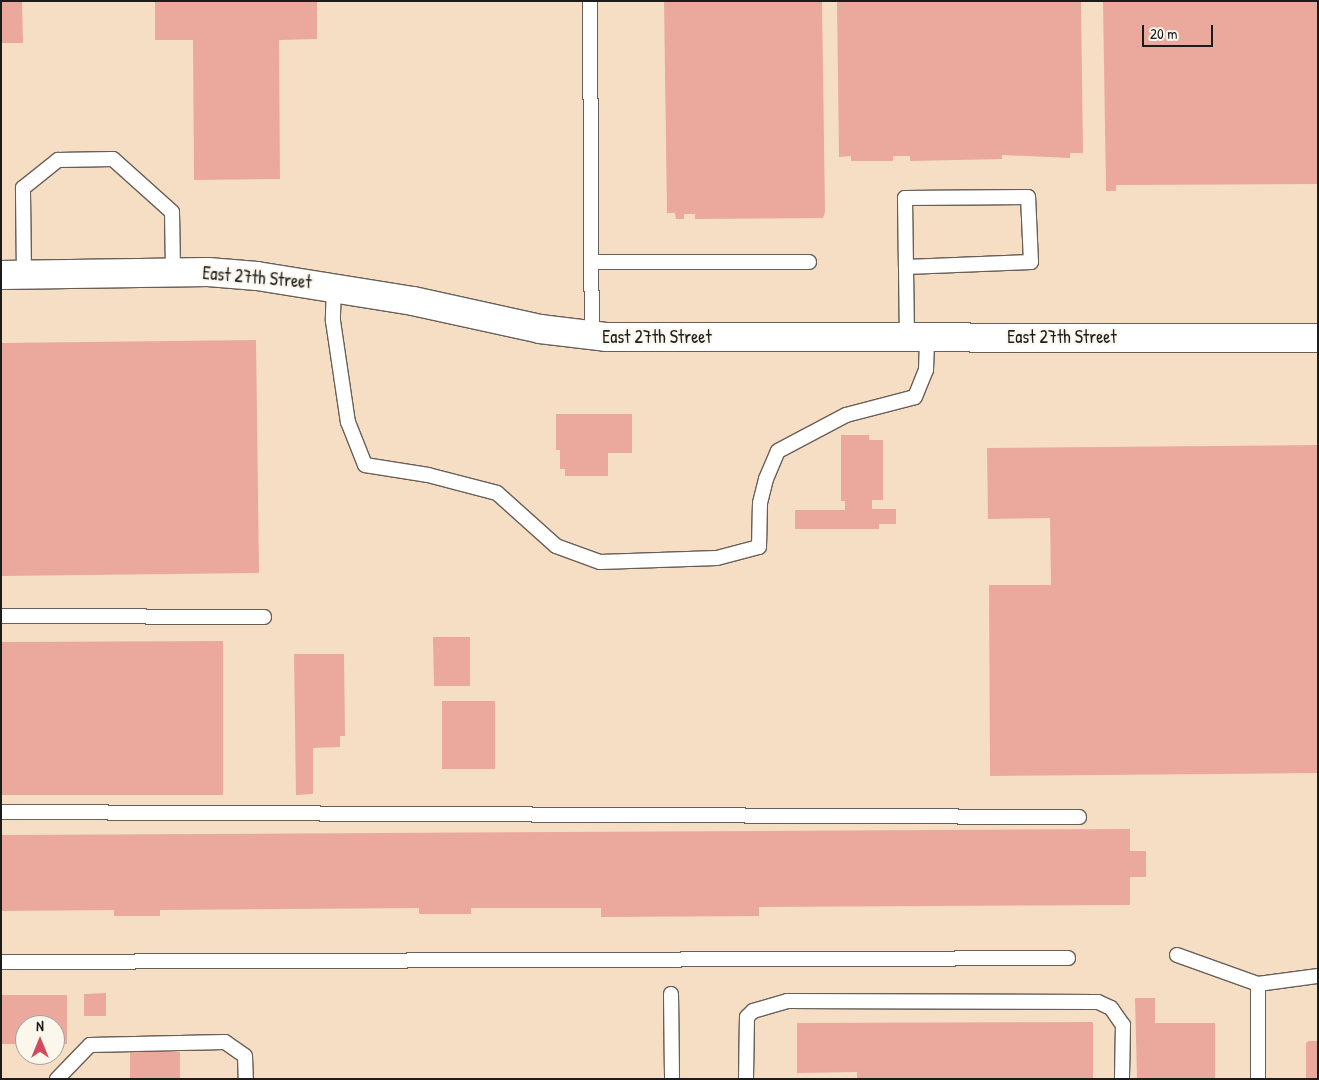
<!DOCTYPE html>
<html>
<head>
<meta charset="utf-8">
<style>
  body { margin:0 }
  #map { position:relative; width:1319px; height:1080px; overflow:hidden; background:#f5dec4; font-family:"Patrick Hand",sans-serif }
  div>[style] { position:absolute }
  .building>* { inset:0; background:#eaa99c }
  .roads { filter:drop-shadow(1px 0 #686057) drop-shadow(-1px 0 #686057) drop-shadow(0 1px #686057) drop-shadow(0 -1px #686057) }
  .lane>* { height:14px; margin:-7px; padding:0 7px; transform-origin:7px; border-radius:7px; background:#fff }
  .street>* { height:28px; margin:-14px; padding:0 14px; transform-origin:14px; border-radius:14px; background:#fff }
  span { translate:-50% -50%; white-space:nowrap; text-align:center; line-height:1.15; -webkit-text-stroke:4px #fbf7ec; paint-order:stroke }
  .street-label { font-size:18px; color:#1c1c1c }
  .frame { position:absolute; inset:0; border:2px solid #1c1c1c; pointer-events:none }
  .north { position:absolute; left:15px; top:1015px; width:50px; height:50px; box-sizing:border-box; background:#fbf7ec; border:1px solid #a29f99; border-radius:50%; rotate:0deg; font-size:14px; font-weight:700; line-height:20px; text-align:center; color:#1c1c1c }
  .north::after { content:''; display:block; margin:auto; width:18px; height:22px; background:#d1495b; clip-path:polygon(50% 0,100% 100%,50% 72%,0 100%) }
  .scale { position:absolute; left:1142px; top:25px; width:71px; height:22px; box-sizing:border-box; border:2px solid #1c1c1c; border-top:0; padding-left:6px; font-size:15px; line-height:18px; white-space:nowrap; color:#1c1c1c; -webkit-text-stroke:4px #fbf7ec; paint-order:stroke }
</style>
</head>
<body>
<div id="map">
  <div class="building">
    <div style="clip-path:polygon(1px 1px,22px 1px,23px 43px,1px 43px)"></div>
    <div style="clip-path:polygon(155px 1px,317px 1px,317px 39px,279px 40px,280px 179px,194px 180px,193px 40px,155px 40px)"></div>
    <div style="clip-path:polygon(664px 1px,822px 1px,825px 212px,823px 218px,695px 219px,695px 214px,684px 214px,684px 219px,676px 219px,675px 213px,667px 213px)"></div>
    <div style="clip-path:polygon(837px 1px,1081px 1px,1083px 153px,1070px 153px,1070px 158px,1002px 155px,1002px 159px,910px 161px,910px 156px,893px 156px,893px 161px,851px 161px,851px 156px,839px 157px)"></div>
    <div style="clip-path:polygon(1103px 1px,1318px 1px,1318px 184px,1116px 185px,1116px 191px,1106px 191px)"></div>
    <div style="clip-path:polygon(256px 340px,259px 573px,1px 576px,1px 343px)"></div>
    <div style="clip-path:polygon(556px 414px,632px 414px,632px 453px,608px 453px,608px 476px,565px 476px,565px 469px,560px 469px,560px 450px,556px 450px)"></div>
    <div style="clip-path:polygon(841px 435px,869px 435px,869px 440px,883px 440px,883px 500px,872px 500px,872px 509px,896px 509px,896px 524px,879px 524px,879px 529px,795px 529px,795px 510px,845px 510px,845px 501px,841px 501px)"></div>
    <div style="clip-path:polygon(1318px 445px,1318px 773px,990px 776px,989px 585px,1051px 585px,1050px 518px,988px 519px,987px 448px)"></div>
    <div style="clip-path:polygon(433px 637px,470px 637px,470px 686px,434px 686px)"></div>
    <div style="clip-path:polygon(223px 641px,223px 795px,1px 795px,1px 642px)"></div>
    <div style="clip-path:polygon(294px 654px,344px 654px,345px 736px,340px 736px,340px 747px,313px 748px,313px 794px,296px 795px)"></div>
    <div style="clip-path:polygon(442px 701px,495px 701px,495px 769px,442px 769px)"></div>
    <div style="clip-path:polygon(1130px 829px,1130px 851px,1146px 851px,1146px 877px,1130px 877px,1130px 905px,759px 907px,759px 916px,601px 917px,601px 908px,471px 908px,471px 914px,419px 914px,419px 908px,160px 910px,160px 916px,114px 916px,114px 910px,1px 911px,1px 835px)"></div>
    <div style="clip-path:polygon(106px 993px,106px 1016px,84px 1016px,84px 994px)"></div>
    <div style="clip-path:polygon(1px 995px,67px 995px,67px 1044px,55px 1044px,55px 1025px,25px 1025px,25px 1044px,1px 1044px)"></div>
    <div style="clip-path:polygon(1135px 998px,1155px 998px,1155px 1023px,1215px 1023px,1215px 1079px,1137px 1079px)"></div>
    <div style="clip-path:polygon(1093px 1022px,1093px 1079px,857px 1079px,857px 1072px,797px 1073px,797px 1023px)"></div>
    <div style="clip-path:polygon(1309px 1041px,1318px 1041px,1318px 1079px,1306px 1079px,1306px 1043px)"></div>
    <div style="clip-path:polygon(130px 1052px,180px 1052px,180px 1079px,130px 1079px)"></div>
  </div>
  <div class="roads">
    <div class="lane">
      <div style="left:590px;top:1px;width:336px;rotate:89.7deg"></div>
      <div style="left:592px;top:262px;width:217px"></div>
      <div style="left:906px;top:267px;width:125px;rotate:-2.3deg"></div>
      <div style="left:1031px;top:262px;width:65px;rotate:-92.6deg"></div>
      <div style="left:1028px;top:197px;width:123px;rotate:179.5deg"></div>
      <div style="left:905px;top:198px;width:69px;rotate:89.2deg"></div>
      <div style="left:906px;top:267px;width:70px;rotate:89.2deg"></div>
      <div style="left:24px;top:274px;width:86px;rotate:-90.7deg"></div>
      <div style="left:23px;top:188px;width:45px;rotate:-38.7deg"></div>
      <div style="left:58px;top:160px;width:55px;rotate:-1deg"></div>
      <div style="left:113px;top:159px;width:79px;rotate:41.9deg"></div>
      <div style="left:172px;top:212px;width:60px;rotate:89deg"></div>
      <div style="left:334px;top:286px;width:35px;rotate:92deg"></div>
      <div style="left:333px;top:321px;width:102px;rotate:81.6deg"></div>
      <div style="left:348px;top:422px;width:46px;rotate:68.4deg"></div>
      <div style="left:365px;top:465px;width:64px;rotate:9deg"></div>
      <div style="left:428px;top:475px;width:71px;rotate:14.6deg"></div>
      <div style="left:497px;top:493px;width:79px;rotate:41.9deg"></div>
      <div style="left:556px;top:546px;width:47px;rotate:20deg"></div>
      <div style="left:600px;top:562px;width:117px;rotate:-2deg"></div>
      <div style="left:717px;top:558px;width:43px;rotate:-14.7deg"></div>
      <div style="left:759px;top:547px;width:44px;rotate:-88.7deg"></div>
      <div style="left:760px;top:503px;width:25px;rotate:-76deg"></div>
      <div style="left:766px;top:479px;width:30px;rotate:-67deg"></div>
      <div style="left:778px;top:451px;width:77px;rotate:-27.9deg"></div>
      <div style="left:846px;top:415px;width:71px;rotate:-14.6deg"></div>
      <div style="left:915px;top:397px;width:29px;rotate:-68deg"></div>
      <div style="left:926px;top:370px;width:33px;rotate:-88deg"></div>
      <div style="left:1px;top:616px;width:263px;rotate:0.2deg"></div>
      <div style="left:1px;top:812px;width:1078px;rotate:0.27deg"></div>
      <div style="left:1177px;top:955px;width:86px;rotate:19.7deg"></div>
      <div style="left:1px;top:962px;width:1067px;rotate:-0.21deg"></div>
      <div style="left:671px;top:994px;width:85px;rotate:89.3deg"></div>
      <div style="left:57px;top:1079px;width:47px;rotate:-45.9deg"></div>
      <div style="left:90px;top:1045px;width:135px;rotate:-1.3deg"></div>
      <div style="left:225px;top:1042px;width:24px;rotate:35deg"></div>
      <div style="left:245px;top:1056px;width:23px;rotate:88deg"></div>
      <div style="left:746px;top:1079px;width:62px;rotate:-89.1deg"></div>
      <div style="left:747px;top:1017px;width:8px;rotate:-45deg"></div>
      <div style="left:753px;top:1011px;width:35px;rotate:-16deg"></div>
      <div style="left:787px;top:1001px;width:311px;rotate:0.2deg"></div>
      <div style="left:1098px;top:1002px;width:14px;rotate:25deg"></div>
      <div style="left:1111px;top:1008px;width:21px;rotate:55deg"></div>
      <div style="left:1123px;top:1025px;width:54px;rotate:91.1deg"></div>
      <div style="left:1258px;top:1079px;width:95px;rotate:-90deg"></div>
      <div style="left:1258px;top:984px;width:61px;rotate:-7.6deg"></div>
    </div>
    <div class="street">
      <div style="left:1px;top:275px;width:207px;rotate:-0.8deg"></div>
      <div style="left:208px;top:272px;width:49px;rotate:4.7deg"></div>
      <div style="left:257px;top:276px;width:158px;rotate:9.1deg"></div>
      <div style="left:413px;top:301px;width:130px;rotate:12.4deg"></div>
      <div style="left:540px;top:329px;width:66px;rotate:6.9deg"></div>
      <div style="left:606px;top:337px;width:712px;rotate:0.08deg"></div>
    </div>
  </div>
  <div class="street-label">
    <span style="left:257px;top:278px;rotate:5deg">East 27th Street</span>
    <span style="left:657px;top:337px">East 27th Street</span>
    <span style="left:1062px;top:337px">East 27th Street</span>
  </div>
  <div class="frame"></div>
  <div class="north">N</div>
  <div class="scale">20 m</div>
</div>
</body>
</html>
